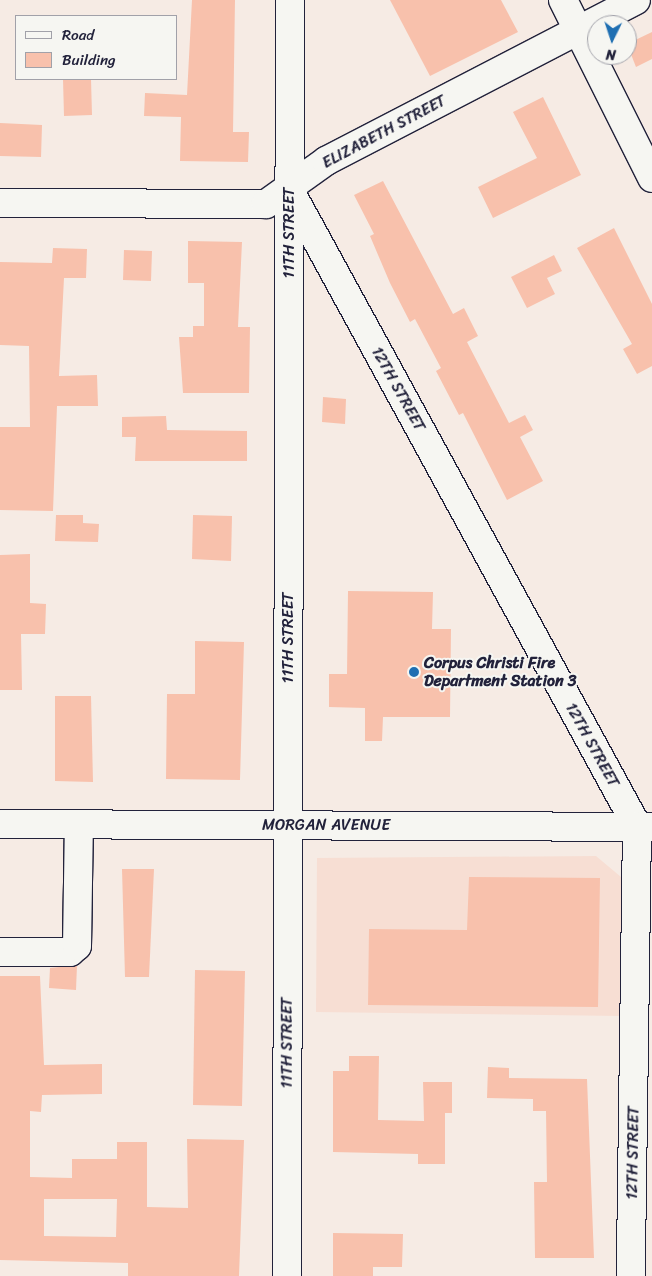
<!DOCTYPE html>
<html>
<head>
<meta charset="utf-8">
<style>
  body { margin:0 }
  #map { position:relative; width:652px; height:1276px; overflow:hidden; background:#f6ebe4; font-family:Sriracha,sans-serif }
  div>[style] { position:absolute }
  .built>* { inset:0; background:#f7ded3 }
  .building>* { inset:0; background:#f8c1ac }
  .roads { filter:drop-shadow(1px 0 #22223b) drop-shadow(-1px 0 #22223b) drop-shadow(0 1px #22223b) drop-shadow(0 -1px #22223b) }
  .minor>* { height:28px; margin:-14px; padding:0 14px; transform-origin:14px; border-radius:14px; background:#f6f6f2 }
  .major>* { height:28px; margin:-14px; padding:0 14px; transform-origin:14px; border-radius:14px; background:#f6f6f2 }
  .dots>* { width:14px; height:14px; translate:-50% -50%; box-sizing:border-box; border:2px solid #f6f6f2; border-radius:50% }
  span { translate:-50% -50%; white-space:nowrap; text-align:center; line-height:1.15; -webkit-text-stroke:4px #f6f6f2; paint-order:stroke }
  .street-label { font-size:16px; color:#22223b }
  .poi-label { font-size:16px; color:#22223b; font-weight:700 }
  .left { translate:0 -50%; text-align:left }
  .legend { position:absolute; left:15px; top:15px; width:162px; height:65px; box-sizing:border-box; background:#f6f6f2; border:1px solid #a1a1a9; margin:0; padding:6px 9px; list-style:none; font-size:15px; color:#22223b }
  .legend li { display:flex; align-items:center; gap:10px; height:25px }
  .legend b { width:25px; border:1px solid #a1a1a9 }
  .north { position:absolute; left:587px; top:15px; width:50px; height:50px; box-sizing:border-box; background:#f6f6f2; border:1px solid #a1a1a9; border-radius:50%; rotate:184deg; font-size:14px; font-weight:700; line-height:20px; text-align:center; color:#22223b }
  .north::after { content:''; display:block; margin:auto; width:18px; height:22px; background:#1f6fb2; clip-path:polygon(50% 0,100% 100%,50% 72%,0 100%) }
</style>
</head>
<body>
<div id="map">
  <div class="built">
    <div style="clip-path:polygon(596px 856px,621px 877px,622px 1016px,316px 1012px,317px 858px)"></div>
  </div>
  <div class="building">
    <div style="clip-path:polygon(192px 0,235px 0,233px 132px,249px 132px,248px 162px,180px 161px,181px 117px,144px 116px,145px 93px,187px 95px)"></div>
    <div style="clip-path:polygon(390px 0,501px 0,518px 32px,430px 76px)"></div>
    <div style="clip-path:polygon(652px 32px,652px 59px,636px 67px,627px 44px)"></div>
    <div style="clip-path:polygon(63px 79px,91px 79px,92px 115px,64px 116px)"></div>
    <div style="clip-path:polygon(543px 97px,581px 175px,493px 218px,478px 187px,537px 158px,513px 112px)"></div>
    <div style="clip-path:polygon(0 123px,42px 125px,41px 157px,0 156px)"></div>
    <div style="clip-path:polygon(383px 181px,453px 314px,464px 308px,478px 336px,467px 342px,509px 423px,525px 415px,533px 430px,520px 437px,543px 481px,507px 500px,463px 413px,459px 415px,436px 371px,441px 368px,415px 319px,410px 322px,390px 283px,370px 236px,374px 234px,354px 195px)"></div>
    <div style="clip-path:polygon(614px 228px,652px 304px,652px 366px,637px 374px,623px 349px,632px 344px,577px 248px)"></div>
    <div style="clip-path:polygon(188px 241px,242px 242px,238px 327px,250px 327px,249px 393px,183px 393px,179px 337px,193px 337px,193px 326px,204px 326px,204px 283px,188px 283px)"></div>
    <div style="clip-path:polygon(53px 248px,87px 249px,86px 278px,64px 278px,59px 376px,97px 375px,98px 406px,57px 406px,53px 511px,0 510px,0 427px,30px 427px,29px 346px,0 345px,0 262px,52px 263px)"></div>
    <div style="clip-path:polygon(124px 250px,152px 251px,151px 281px,123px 280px)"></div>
    <div style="clip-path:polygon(554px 255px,562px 271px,547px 278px,555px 294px,527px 308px,511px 277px)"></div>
    <div style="clip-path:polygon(323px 397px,346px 399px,345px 424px,322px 422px)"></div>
    <div style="clip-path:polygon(166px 416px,167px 430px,247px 431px,247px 461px,135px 461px,136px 437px,122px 437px,122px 417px)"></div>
    <div style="clip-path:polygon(56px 515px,83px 515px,83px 523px,99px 524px,98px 542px,55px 541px)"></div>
    <div style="clip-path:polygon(193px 515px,232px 516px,231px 561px,192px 559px)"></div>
    <div style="clip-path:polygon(30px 554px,30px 603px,46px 604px,45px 634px,21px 634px,22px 690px,0 690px,0 555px)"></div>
    <div style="clip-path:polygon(348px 591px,433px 592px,432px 629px,451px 629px,450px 717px,383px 717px,382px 741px,365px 741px,365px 708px,329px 707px,329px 674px,347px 674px)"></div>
    <div style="clip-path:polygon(195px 641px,244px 642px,240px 780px,166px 779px,167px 694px,195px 694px)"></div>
    <div style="clip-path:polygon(55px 696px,91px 696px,93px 782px,55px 781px)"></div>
    <div style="clip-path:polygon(122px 869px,154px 869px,149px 977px,125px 977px)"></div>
    <div style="clip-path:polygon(469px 877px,600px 878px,598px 1007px,368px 1005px,369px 929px,467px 930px)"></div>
    <div style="clip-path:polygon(77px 965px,76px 990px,49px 988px,50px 968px)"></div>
    <div style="clip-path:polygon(195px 970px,245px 971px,242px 1106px,193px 1105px)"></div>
    <div style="clip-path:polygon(evenodd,0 976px,40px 976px,44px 1065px,102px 1064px,102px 1094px,42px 1095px,41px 1112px,30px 1111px,30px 1177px,72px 1178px,72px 1159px,117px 1159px,117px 1142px,147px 1142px,147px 1207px,188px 1208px,187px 1139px,244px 1140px,239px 1276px,128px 1276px,128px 1263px,0 1260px,0 976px,44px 1199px,117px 1199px,116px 1237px,44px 1236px,44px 1199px)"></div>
    <div style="clip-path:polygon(349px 1056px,379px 1056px,378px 1120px,424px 1121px,423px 1082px,452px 1082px,452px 1113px,445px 1113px,445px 1164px,418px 1164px,418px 1154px,333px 1152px,333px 1071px,349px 1071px)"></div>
    <div style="clip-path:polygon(488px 1067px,509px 1068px,509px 1078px,587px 1079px,594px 1258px,535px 1258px,534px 1182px,547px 1182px,546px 1111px,533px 1111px,533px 1099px,487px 1098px)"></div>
    <div style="clip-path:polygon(333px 1233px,403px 1234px,402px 1267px,373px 1267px,373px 1276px,333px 1276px)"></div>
  </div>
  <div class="roads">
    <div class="minor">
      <div style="left:290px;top:191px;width:724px;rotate:61.35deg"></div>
      <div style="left:637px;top:826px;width:450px;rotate:90.8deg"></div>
      <div style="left:0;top:203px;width:266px;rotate:0.2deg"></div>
      <div style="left:266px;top:204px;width:74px;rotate:-35.6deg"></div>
      <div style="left:326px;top:161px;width:349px;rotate:-27.4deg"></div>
      <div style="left:0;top:952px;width:70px"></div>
      <div style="left:70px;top:952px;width:9px;rotate:-41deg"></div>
      <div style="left:77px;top:946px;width:122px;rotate:-89.1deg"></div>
      <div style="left:287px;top:1276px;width:1276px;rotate:-89.87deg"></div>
    </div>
    <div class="major">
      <div style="left:563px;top:0;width:199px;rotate:63.4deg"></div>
      <div style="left:0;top:824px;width:652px;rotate:0.26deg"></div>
    </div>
  </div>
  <div class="dots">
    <div style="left:414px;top:672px;background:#1f6fb2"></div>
  </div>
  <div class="street-label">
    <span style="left:384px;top:132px;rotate:-28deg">ELIZABETH STREET</span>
    <span style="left:289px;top:233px;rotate:-90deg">11TH STREET</span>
    <span style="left:398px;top:389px;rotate:61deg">12TH STREET</span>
    <span style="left:288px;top:638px;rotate:-90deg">11TH STREET</span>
    <span style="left:592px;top:745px;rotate:61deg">12TH STREET</span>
    <span style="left:326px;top:825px">MORGAN AVENUE</span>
    <span style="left:287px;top:1043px;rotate:-90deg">11TH STREET</span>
    <span style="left:633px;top:1153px;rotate:-89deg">12TH STREET</span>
  </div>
  <div class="poi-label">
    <span class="left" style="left:424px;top:672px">Corpus Christi Fire<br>Department Station 3</span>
  </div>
  <ul class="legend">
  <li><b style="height:6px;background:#f6f6f2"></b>Road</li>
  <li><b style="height:14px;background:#f8c1ac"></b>Building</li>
  </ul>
  <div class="north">N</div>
</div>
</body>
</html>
